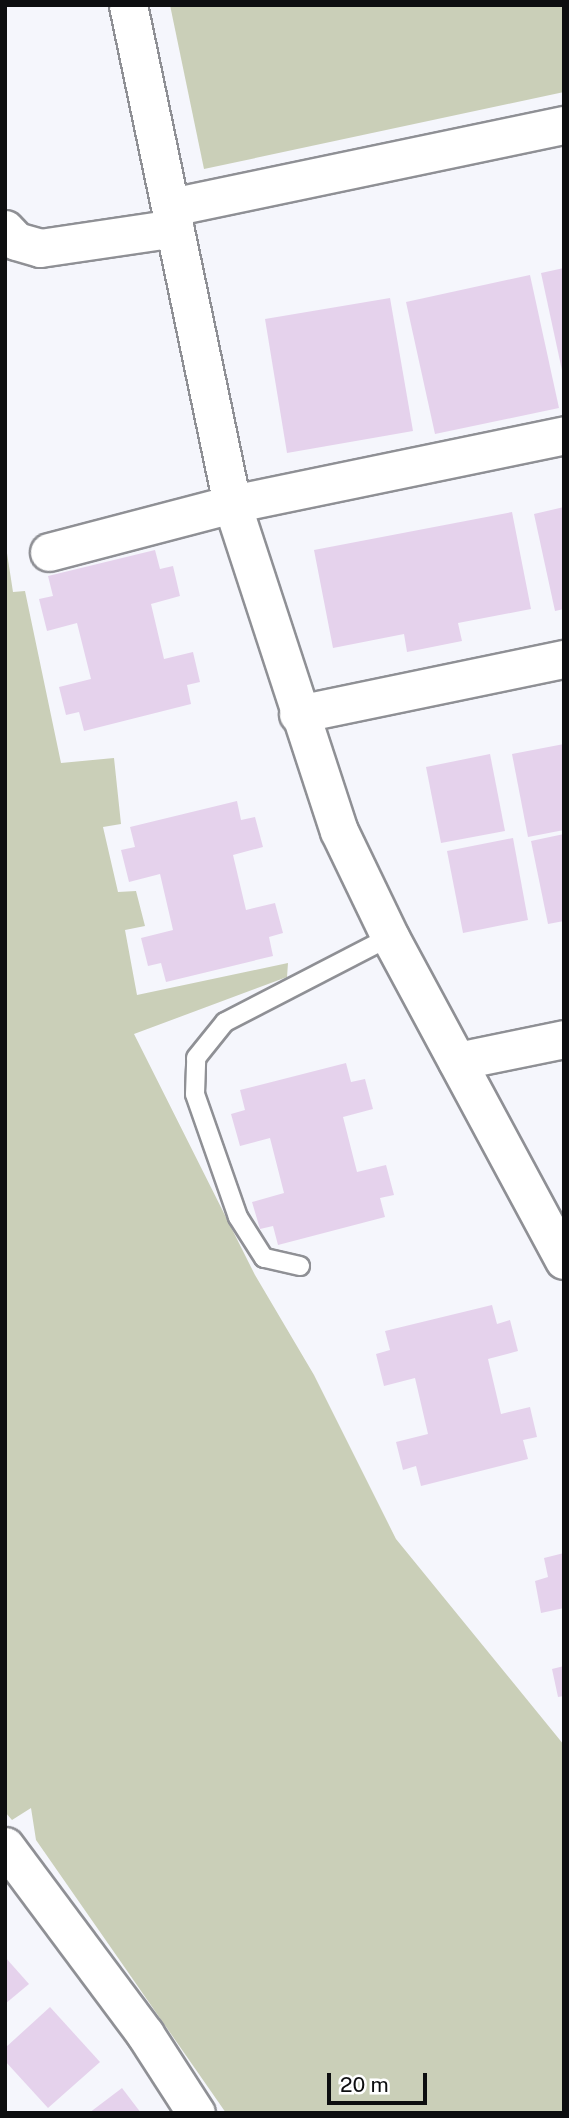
<!DOCTYPE html>
<html>
<head>
<meta charset="utf-8">
<style>
  body { margin:0 }
  #map { position:relative; width:569px; height:2118px; overflow:hidden; background:#f5f6fc; font-family:"Public Sans",sans-serif }
  div>[style] { position:absolute }
  .green>* { inset:0; background:#cacfb8 }
  .building>* { inset:0; background:#e5d2ec }
  .roads { filter:drop-shadow(2px 0 #8f9095) drop-shadow(-2px 0 #8f9095) drop-shadow(0 2px #8f9095) drop-shadow(0 -2px #8f9095) }
  .lane>* { height:18px; margin:-9px; padding:0 9px; transform-origin:9px; border-radius:9px; background:#fff }
  .street>* { height:37px; margin:-18.5px; padding:0 18.5px; transform-origin:18.5px; border-radius:18.5px; background:#fff }
  span { translate:-50% -50%; white-space:nowrap; text-align:center; line-height:1.15; -webkit-text-stroke:7px #fff; paint-order:stroke }
  .frame { position:absolute; inset:0; border:7px solid #0d0e10; pointer-events:none }
  .scale { position:absolute; left:327px; top:2073px; width:100px; height:32px; box-sizing:border-box; border:4px solid #0d0e10; border-top:0; padding-left:9px; font-size:21px; line-height:24px; white-space:nowrap; color:#0d0e10; -webkit-text-stroke:5px #fff; paint-order:stroke }
</style>
</head>
<body>
<div id="map">
  <div class="green">
    <div style="clip-path:polygon(170px 5px,564px 5px,564px 92px,204px 169px)"></div>
    <div style="clip-path:polygon(5px 540px,13px 592px,25px 591px,61px 763px,114px 758px,121px 824px,103px 827px,118px 892px,136px 891px,145px 926px,125px 930px,137px 995px,288px 963px,287px 977px,134px 1034px,255px 1275px,314px 1375px,396px 1539px,564px 1745px,564px 2113px,226px 2113px,36px 1840px,31px 1808px,12px 1820px,5px 1812px)"></div>
  </div>
  <div class="building">
    <div style="clip-path:polygon(564px 268px,564px 375px,563px 375px,541px 273px)"></div>
    <div style="clip-path:polygon(530px 275px,559px 408px,435px 434px,406px 302px)"></div>
    <div style="clip-path:polygon(390px 298px,413px 431px,287px 453px,265px 319px)"></div>
    <div style="clip-path:polygon(564px 507px,564px 609px,555px 611px,534px 514px)"></div>
    <div style="clip-path:polygon(512px 512px,531px 609px,458px 623px,462px 641px,407px 652px,404px 634px,333px 648px,314px 550px)"></div>
    <div style="clip-path:polygon(155px 550px,160px 569px,173px 566px,180px 596px,151px 604px,164px 659px,193px 652px,200px 682px,187px 685px,191px 704px,84px 731px,79px 712px,66px 715px,59px 687px,91px 679px,77px 623px,47px 631px,39px 599px,53px 596px,48px 576px)"></div>
    <div style="clip-path:polygon(564px 744px,564px 830px,528px 837px,512px 754px)"></div>
    <div style="clip-path:polygon(490px 754px,505px 831px,441px 843px,426px 767px)"></div>
    <div style="clip-path:polygon(237px 801px,241px 820px,255px 817px,263px 847px,233px 855px,246px 910px,275px 903px,283px 933px,269px 937px,273px 956px,166px 982px,161px 963px,148px 966px,141px 938px,173px 930px,160px 874px,129px 882px,121px 850px,135px 847px,130px 827px)"></div>
    <div style="clip-path:polygon(564px 834px,564px 921px,548px 924px,531px 841px)"></div>
    <div style="clip-path:polygon(513px 838px,528px 920px,463px 933px,447px 851px)"></div>
    <div style="clip-path:polygon(346px 1063px,351px 1082px,365px 1079px,373px 1109px,343px 1117px,357px 1172px,386px 1165px,394px 1195px,380px 1198px,385px 1217px,278px 1245px,273px 1226px,260px 1229px,252px 1202px,284px 1193px,270px 1138px,240px 1146px,231px 1114px,245px 1110px,240px 1090px)"></div>
    <div style="clip-path:polygon(492px 1305px,497px 1324px,510px 1320px,518px 1351px,488px 1359px,501px 1414px,530px 1407px,537px 1437px,523px 1440px,528px 1459px,421px 1486px,416px 1466px,403px 1470px,396px 1442px,428px 1434px,415px 1378px,384px 1386px,376px 1354px,390px 1350px,385px 1331px)"></div>
    <div style="clip-path:polygon(564px 1553px,564px 1608px,541px 1613px,535px 1581px,548px 1577px,544px 1558px)"></div>
    <div style="clip-path:polygon(564px 1666px,564px 1696px,558px 1697px,552px 1669px)"></div>
    <div style="clip-path:polygon(5px 1957px,29px 1984px,5px 2004px)"></div>
    <div style="clip-path:polygon(50px 2007px,100px 2062px,48px 2108px,5px 2061px,5px 2048px)"></div>
    <div style="clip-path:polygon(122px 2088px,141px 2113px,89px 2113px)"></div>
  </div>
  <div class="roads">
    <div class="lane">
      <div style="left:300px;top:1266px;width:37px;rotate:-167deg"></div>
      <div style="left:264px;top:1258px;width:49px;rotate:-122.4deg"></div>
      <div style="left:238px;top:1217px;width:130px;rotate:-109.3deg"></div>
      <div style="left:195px;top:1094px;width:36px;rotate:-88deg"></div>
      <div style="left:196px;top:1058px;width:46px;rotate:-51.1deg"></div>
      <div style="left:225px;top:1022px;width:186px;rotate:-27.3deg"></div>
    </div>
    <div class="street">
      <div style="left:128px;top:5px;width:510px;rotate:78.23deg"></div>
      <div style="left:232px;top:504px;width:344px;rotate:71.9deg"></div>
      <div style="left:339px;top:831px;width:118px;rotate:64.3deg"></div>
      <div style="left:390px;top:937px;width:367px;rotate:61.7deg"></div>
      <div style="left:171px;top:207px;width:401px;rotate:-11.8deg"></div>
      <div style="left:5px;top:229px;width:16px;rotate:47deg"></div>
      <div style="left:16px;top:241px;width:25px;rotate:16deg"></div>
      <div style="left:40px;top:248px;width:136px;rotate:-8.4deg"></div>
      <div style="left:49px;top:552px;width:189px;rotate:-14.7deg"></div>
      <div style="left:232px;top:504px;width:339px;rotate:-11.7deg"></div>
      <div style="left:298px;top:714px;width:272px;rotate:-11.7deg"></div>
      <div style="left:457px;top:1061px;width:109px;rotate:-11.6deg"></div>
      <div style="left:5px;top:1846px;width:234px;rotate:53.3deg"></div>
      <div style="left:145px;top:2034px;width:94px;rotate:57.2deg"></div>
    </div>
  </div>
  <div class="frame"></div>
  <div class="scale">20 m</div>
</div>
</body>
</html>
